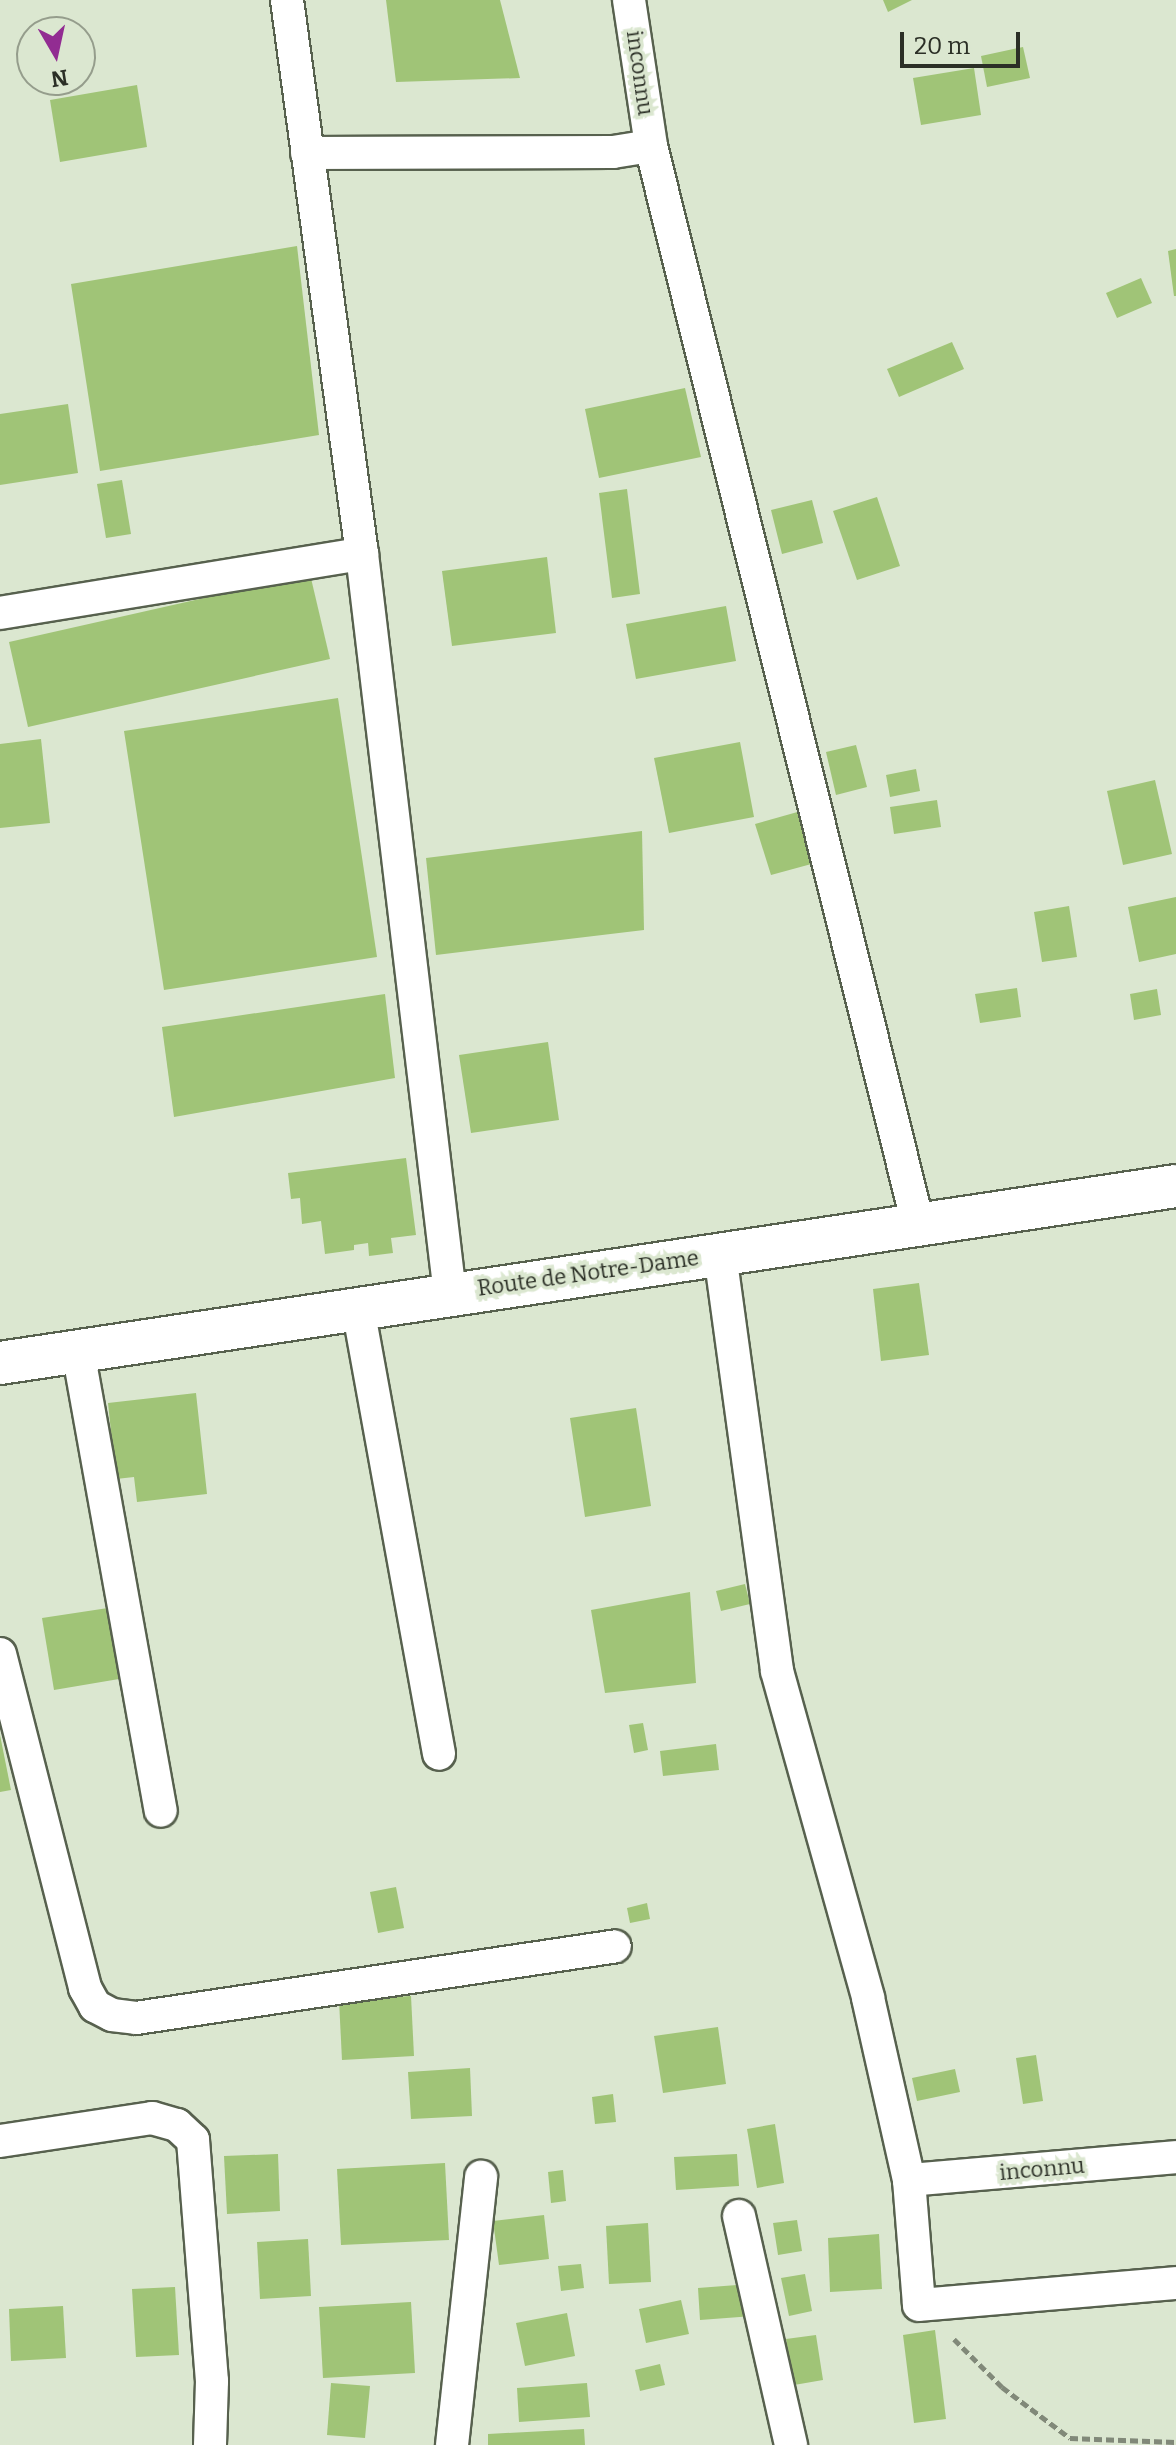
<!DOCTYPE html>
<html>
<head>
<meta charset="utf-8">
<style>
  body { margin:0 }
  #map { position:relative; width:1176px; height:2445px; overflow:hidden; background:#dbe7d0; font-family:Bitter,serif }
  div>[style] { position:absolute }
  .building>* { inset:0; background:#a0c477 }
  .path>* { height:5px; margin-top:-2.5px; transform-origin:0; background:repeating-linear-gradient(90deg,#818979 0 8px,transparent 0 12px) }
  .roads { filter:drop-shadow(2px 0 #57614e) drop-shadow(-2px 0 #57614e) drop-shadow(0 2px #57614e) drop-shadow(0 -2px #57614e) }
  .minor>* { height:32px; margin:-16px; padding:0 16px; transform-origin:16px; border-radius:16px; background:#fff }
  .tertiary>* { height:42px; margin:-21px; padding:0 21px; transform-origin:21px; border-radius:21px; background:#fff }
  span { translate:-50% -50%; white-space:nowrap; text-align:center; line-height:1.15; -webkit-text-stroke:7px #dbe7d0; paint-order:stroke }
  .street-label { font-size:22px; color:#2b2f26 }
  .north { position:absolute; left:16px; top:16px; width:80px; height:80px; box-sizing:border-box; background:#dbe7d0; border:2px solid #959d8c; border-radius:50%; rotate:171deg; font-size:22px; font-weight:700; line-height:32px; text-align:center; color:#2b2f26 }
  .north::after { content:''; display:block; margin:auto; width:28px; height:36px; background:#922c92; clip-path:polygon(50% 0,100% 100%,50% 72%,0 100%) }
  .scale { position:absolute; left:900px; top:32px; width:120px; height:36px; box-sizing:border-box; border:4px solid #2b2f26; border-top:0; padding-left:10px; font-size:24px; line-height:28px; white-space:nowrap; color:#2b2f26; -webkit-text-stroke:6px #dbe7d0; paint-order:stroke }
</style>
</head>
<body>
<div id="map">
  <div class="building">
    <div style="clip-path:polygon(386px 0,500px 0,520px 78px,396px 82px)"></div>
    <div style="clip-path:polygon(883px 0,912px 0,888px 12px)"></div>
    <div style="clip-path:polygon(1023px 47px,1030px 78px,987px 87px,981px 56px)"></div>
    <div style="clip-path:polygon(974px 68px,981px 115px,921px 125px,913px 78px)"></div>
    <div style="clip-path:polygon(137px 85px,147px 147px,60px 162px,50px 100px)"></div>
    <div style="clip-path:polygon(297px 246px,319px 435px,100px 471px,71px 284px)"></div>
    <div style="clip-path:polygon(1176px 249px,1176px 296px,1174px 296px,1168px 251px)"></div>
    <div style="clip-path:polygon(1141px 278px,1152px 303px,1117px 318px,1106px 293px)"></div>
    <div style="clip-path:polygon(952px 342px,964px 369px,899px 397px,887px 369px)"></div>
    <div style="clip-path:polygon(685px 388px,701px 457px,599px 478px,585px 409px)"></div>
    <div style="clip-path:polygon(68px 404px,78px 473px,0 485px,0 414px)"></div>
    <div style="clip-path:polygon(122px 480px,131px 534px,106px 538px,97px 484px)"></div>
    <div style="clip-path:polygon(627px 489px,640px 594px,612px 598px,599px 493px)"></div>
    <div style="clip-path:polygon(877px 497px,900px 566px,857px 580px,833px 511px)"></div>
    <div style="clip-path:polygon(812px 500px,823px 543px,782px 554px,771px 510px)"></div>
    <div style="clip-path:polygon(547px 557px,556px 633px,452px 646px,442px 571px)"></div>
    <div style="clip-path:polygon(310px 574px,330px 659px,28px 727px,9px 642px)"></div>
    <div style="clip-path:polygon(726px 606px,736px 661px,636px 679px,626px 624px)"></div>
    <div style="clip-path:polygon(338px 698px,377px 957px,164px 990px,124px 731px)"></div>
    <div style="clip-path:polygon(41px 739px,50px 823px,0 828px,0 744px)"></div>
    <div style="clip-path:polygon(740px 742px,754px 817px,669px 833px,654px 758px)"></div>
    <div style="clip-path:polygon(856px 745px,867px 787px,836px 795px,826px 752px)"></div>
    <div style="clip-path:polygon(916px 769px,920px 791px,890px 797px,886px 775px)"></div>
    <div style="clip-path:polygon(1155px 780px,1172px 854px,1123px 865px,1107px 791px)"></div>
    <div style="clip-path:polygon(937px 800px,941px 827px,894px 834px,890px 807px)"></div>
    <div style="clip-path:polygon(801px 811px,815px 863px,771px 875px,755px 824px)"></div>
    <div style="clip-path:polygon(642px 831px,644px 930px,436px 955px,426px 858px)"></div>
    <div style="clip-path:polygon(1176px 897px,1176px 954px,1139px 962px,1128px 907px)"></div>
    <div style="clip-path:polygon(1069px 906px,1077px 957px,1042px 962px,1034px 912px)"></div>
    <div style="clip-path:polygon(1017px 988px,1021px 1017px,980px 1023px,975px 994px)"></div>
    <div style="clip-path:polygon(1157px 989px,1161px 1015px,1134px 1020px,1130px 994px)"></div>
    <div style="clip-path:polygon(385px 994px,395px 1078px,174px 1117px,162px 1027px)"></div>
    <div style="clip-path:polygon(548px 1042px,559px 1120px,471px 1133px,459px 1055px)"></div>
    <div style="clip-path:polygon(406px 1158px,416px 1235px,391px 1238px,393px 1253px,369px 1256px,368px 1243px,354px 1245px,354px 1250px,325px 1254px,321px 1221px,302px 1224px,300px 1198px,291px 1199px,288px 1173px)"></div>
    <div style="clip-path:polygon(919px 1283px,929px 1355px,881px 1361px,873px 1289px)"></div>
    <div style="clip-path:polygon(196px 1393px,207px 1494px,137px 1502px,134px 1477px,116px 1479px,108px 1403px)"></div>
    <div style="clip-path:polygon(636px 1408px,651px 1506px,585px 1517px,570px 1418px)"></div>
    <div style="clip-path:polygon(745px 1584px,750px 1604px,721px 1611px,716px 1591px)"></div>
    <div style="clip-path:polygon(690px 1592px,696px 1683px,605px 1693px,591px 1610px)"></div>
    <div style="clip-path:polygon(108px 1608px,119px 1679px,54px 1690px,42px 1618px)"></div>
    <div style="clip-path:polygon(643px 1723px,648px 1750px,634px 1753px,629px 1725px)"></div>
    <div style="clip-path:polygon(0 1735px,11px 1790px,0 1792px)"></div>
    <div style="clip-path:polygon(716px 1744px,719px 1770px,663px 1776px,660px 1751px)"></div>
    <div style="clip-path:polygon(396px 1887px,404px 1928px,378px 1933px,370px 1892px)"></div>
    <div style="clip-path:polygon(647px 1903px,650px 1919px,630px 1923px,627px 1908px)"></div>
    <div style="clip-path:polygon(411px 1996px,414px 2056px,342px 2060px,339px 2000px)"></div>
    <div style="clip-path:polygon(718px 2027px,726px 2084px,663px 2093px,654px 2036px)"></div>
    <div style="clip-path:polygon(1036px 2055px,1043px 2101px,1023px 2104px,1016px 2058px)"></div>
    <div style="clip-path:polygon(470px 2068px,472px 2116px,411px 2119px,408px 2072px)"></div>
    <div style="clip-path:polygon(955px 2069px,960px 2092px,917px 2101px,912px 2078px)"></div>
    <div style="clip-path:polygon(613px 2094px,616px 2122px,595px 2124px,592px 2097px)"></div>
    <div style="clip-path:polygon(775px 2124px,784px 2183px,757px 2188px,747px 2129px)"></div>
    <div style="clip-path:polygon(278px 2154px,280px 2211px,227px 2214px,224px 2156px)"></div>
    <div style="clip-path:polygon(737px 2154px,739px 2186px,676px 2190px,674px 2157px)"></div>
    <div style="clip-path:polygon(445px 2163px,449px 2240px,341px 2245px,337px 2169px)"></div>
    <div style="clip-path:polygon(563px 2170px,566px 2201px,551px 2203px,548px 2172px)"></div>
    <div style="clip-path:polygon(544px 2215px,549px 2259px,499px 2265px,493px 2221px)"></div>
    <div style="clip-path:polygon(797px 2220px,802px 2251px,778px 2255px,773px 2223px)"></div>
    <div style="clip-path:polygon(648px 2223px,651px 2282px,609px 2284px,606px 2226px)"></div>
    <div style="clip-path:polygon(879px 2234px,882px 2289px,830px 2292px,828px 2238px)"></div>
    <div style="clip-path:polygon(308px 2239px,311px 2296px,260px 2299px,257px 2242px)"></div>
    <div style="clip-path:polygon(581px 2264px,584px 2288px,561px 2291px,558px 2266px)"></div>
    <div style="clip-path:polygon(805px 2274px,812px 2311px,789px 2316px,781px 2278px)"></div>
    <div style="clip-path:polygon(750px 2284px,753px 2316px,700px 2320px,698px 2288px)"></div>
    <div style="clip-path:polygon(175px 2287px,179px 2355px,136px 2357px,132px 2289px)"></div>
    <div style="clip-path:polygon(681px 2300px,689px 2334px,646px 2343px,639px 2309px)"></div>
    <div style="clip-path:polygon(411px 2302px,415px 2373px,323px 2378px,319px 2307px)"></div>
    <div style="clip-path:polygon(63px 2306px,66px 2358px,11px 2361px,9px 2309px)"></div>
    <div style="clip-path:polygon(567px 2313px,575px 2356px,525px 2366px,516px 2323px)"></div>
    <div style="clip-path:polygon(935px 2330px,946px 2419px,914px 2423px,903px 2335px)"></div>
    <div style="clip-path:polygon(816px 2335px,823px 2380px,794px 2385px,786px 2339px)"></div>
    <div style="clip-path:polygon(660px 2364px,665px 2385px,640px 2391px,635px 2370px)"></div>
    <div style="clip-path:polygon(331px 2383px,370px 2386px,365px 2438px,327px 2435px)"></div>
    <div style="clip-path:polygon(587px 2383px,590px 2417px,519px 2422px,517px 2388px)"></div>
    <div style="clip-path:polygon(584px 2429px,585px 2445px,488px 2445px,488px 2434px)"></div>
  </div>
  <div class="path">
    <div style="left:954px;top:2339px;width:68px;rotate:45deg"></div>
    <div style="left:1002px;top:2387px;width:85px;rotate:36.9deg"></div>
    <div style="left:1070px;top:2438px;width:106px;rotate:2.2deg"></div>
  </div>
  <div class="roads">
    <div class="minor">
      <div style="left:287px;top:0;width:559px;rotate:82.29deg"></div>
      <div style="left:362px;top:554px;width:745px;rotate:83.22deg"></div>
      <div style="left:629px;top:0;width:148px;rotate:81.4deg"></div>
      <div style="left:307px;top:153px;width:306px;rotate:-0.2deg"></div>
      <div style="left:613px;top:152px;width:38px;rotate:-9deg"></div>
      <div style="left:651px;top:146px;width:1111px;rotate:76.09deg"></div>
      <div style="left:0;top:613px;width:367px;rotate:-9.3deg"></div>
      <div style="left:720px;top:1254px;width:421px;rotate:82.2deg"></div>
      <div style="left:777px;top:1671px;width:339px;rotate:74.4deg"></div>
      <div style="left:868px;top:1998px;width:187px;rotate:77.3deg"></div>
      <div style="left:909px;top:2180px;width:125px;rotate:85.4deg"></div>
      <div style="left:919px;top:2305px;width:258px;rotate:-4.9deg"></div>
      <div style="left:358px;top:1308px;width:453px;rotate:79.7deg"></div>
      <div style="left:78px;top:1351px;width:467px;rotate:79.8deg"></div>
      <div style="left:0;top:1654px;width:345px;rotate:75.7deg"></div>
      <div style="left:85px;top:1988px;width:21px;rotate:61deg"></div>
      <div style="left:95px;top:2006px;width:19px;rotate:28deg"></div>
      <div style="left:112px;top:2015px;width:24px;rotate:7deg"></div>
      <div style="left:136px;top:2018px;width:484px;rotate:-8.5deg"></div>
      <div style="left:0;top:2141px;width:154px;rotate:-8.6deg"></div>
      <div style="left:152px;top:2118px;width:26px;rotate:16deg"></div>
      <div style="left:177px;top:2125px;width:22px;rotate:43deg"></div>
      <div style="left:193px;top:2140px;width:242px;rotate:85.5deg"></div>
      <div style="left:212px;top:2381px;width:64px;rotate:91.8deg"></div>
      <div style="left:909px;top:2180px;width:268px;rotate:-4.9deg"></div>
      <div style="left:739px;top:2216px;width:235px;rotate:77.2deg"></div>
      <div style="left:452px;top:2445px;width:270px;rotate:-83.8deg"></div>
    </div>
    <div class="tertiary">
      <div style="left:0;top:1363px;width:1189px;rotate:-8.56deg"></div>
    </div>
  </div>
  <div class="street-label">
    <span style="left:640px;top:73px;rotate:82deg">inconnu</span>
    <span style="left:588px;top:1273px;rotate:-8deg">Route de Notre-Dame</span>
    <span style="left:1042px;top:2169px;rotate:-5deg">inconnu</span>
  </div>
  <div class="north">N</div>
  <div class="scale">20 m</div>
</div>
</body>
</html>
